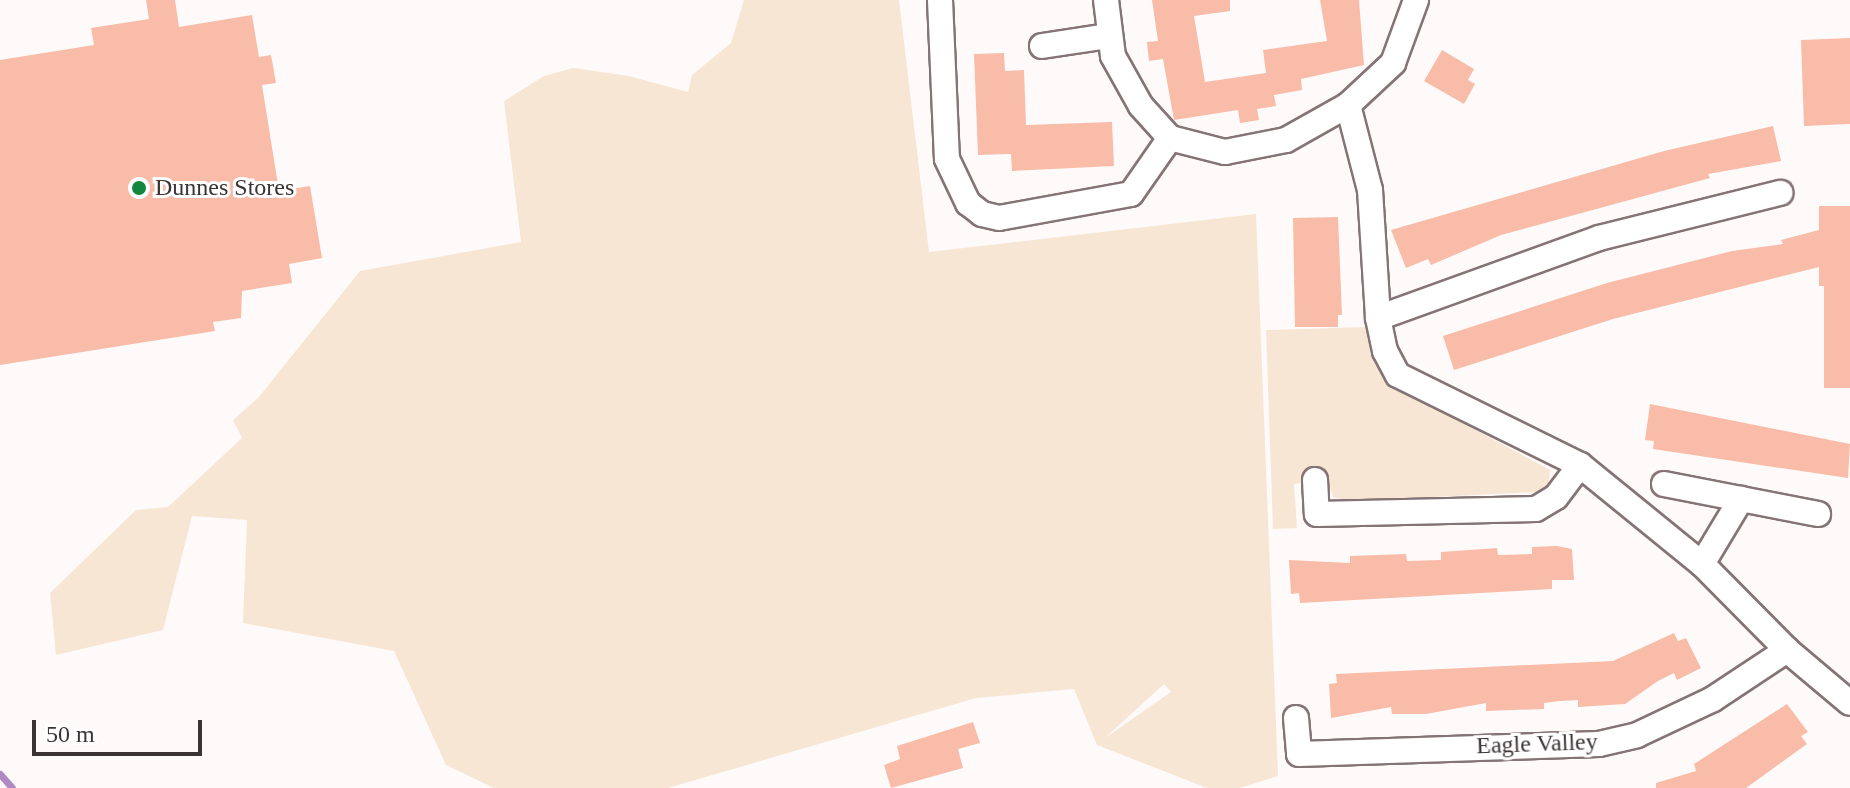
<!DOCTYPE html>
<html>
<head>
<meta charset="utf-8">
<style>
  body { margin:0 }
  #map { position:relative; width:1850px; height:788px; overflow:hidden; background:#fefafa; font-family:Georgia,serif }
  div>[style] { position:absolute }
  .green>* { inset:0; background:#f8e6d4 }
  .stream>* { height:7px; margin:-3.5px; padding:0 3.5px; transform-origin:3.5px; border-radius:3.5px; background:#b089c3 }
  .building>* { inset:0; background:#f8bca9 }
  .roads { filter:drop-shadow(2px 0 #857476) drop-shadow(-2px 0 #857476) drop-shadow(0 2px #857476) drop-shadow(0 -2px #857476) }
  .minor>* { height:24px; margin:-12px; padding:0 12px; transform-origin:12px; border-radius:12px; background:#fff }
  .dots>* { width:22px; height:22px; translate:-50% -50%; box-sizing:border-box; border:4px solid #fff; border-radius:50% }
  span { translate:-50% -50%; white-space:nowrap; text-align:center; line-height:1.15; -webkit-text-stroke:6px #fff; paint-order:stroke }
  .poi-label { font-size:24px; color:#3b3434 }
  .left { translate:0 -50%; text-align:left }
  .street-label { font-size:24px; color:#3b3434 }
  .scale { position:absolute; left:32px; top:720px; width:170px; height:36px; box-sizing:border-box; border:4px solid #3b3434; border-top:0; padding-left:10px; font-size:24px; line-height:28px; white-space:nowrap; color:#3b3434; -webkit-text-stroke:6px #fff; paint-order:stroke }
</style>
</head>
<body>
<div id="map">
  <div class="green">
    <div style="clip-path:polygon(evenodd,744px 0,899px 0,929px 252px,1256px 214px,1278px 776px,1240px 788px,1207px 788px,1097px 745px,1074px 689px,976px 698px,668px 788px,494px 788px,446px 765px,394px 651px,243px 623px,247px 520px,192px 516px,163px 630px,56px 655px,50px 593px,136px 510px,168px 507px,242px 438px,233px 420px,258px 398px,360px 271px,521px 242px,504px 101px,544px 76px,573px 68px,629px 76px,688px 92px,692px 75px,731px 43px,744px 0,1164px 684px,1171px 692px,1105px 738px,1164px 684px)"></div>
    <div style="clip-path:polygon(1366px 327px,1372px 359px,1386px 382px,1550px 470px,1548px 487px,1537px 492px,1351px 501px,1333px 497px,1328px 481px,1294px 484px,1297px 528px,1273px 529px,1266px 330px)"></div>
  </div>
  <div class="stream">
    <div style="left:0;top:774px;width:18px;rotate:49deg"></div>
  </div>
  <div class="building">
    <div style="clip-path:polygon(146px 0,175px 0,179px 27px,252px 15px,259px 57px,271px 55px,276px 83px,262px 85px,279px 191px,310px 186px,322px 258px,289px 264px,292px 283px,242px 291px,241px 318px,213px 322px,215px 331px,0 365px,0 60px,94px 45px,91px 28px,149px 19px)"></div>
    <div style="clip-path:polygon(1152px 0,1230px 0,1230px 11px,1194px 16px,1205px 82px,1266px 73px,1263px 50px,1327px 41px,1320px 0,1359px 0,1364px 65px,1301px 79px,1302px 90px,1274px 95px,1276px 106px,1257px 109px,1259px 120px,1240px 123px,1238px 110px,1174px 120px,1163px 59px,1149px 61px,1147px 42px,1158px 41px)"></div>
    <div style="clip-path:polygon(1850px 38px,1850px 124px,1804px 126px,1801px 40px)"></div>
    <div style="clip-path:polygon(1442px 50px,1474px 69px,1468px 80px,1475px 84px,1464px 104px,1424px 81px)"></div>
    <div style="clip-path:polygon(1004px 53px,1005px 71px,1024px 70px,1026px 125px,1112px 122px,1114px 166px,1012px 171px,1011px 154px,978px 155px,974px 54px)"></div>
    <div style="clip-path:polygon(1773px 126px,1781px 161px,1708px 174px,1710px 178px,1501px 235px,1431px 265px,1428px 259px,1406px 268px,1391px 230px,1664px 151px)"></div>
    <div style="clip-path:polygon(1819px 206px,1850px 206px,1850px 388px,1824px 388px,1824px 286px,1819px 286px,1819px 267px,1613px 319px,1454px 370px,1443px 336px,1607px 283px,1732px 251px,1783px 244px,1781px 240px,1819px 230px)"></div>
    <div style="clip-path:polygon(1338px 217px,1342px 315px,1338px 315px,1338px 327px,1295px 327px,1293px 218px)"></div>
    <div style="clip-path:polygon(1650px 404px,1850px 444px,1848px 478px,1653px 449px,1654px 441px,1645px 440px)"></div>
    <div style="clip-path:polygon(1557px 546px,1572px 549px,1574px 580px,1552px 580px,1552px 589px,1300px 603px,1299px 593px,1291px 594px,1289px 560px,1350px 563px,1350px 556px,1406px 554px,1407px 561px,1441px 560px,1441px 552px,1497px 548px,1498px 555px,1532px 554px,1532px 547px)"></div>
    <div style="clip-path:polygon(1674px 633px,1678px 641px,1686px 638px,1701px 668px,1677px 680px,1674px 673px,1658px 681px,1625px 704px,1578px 707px,1578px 700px,1560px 701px,1544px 703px,1544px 709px,1486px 711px,1486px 703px,1426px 714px,1392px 714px,1391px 707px,1331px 718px,1329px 684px,1337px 683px,1336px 674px,1613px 661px)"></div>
    <div style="clip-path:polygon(1787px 704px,1808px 732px,1801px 736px,1807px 744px,1746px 788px,1656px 788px,1656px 783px,1696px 771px,1694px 764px)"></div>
    <div style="clip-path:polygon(973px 722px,980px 743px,958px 749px,963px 768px,891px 788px,884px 765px,900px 759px,897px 746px)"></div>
  </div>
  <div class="roads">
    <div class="minor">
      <div style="left:940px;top:0;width:159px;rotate:87.5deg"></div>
      <div style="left:947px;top:159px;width:49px;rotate:64.5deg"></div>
      <div style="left:968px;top:203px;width:18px;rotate:38deg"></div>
      <div style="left:982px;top:214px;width:17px;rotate:13deg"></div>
      <div style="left:999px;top:218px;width:134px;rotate:-10.3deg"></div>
      <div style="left:1131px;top:194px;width:68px;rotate:-55.1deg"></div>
      <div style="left:1106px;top:0;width:56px;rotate:82.9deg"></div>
      <div style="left:1113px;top:56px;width:57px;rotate:60.8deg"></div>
      <div style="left:1141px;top:106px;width:43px;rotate:47.8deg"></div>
      <div style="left:1170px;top:138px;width:57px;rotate:14.3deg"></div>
      <div style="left:1225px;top:152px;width:62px;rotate:-11.1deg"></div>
      <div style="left:1286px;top:140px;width:71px;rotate:-29.4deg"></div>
      <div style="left:1348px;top:105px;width:62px;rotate:-43deg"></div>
      <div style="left:1393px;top:63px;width:67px;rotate:-69.9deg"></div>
      <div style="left:1042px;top:46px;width:66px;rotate:-8.7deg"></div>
      <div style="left:1348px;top:105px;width:88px;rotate:75.5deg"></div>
      <div style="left:1370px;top:190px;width:128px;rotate:86.4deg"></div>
      <div style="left:1378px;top:318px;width:34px;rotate:78deg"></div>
      <div style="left:1385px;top:351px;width:27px;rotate:62deg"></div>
      <div style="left:1398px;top:375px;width:203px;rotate:26.3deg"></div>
      <div style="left:1580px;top:465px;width:157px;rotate:39.1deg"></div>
      <div style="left:1702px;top:564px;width:121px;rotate:45.3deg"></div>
      <div style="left:1787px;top:650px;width:82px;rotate:40.1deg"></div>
      <div style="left:1378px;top:318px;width:235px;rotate:-19.9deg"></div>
      <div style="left:1599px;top:238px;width:187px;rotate:-14deg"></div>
      <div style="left:1315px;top:480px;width:34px;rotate:87deg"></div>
      <div style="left:1317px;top:514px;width:219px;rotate:-1.3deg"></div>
      <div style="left:1536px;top:509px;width:23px;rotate:-31deg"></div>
      <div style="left:1556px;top:497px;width:40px;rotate:-53deg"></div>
      <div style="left:1664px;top:484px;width:157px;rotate:11deg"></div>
      <div style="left:1702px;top:564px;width:76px;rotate:-59deg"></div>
      <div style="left:1296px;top:718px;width:36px;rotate:85deg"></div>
      <div style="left:1299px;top:754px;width:300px;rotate:-1.9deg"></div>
      <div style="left:1599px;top:744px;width:39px;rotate:-13deg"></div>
      <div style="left:1637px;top:735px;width:84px;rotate:-25.3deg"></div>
      <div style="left:1713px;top:699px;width:89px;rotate:-33.5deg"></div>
    </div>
  </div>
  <div class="dots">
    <div style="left:139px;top:188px;background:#13863f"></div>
  </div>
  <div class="poi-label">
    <span class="left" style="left:155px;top:188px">Dunnes Stores</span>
  </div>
  <div class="street-label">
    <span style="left:1537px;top:744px;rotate:-2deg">Eagle Valley</span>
  </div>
  <div class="scale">50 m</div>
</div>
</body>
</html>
